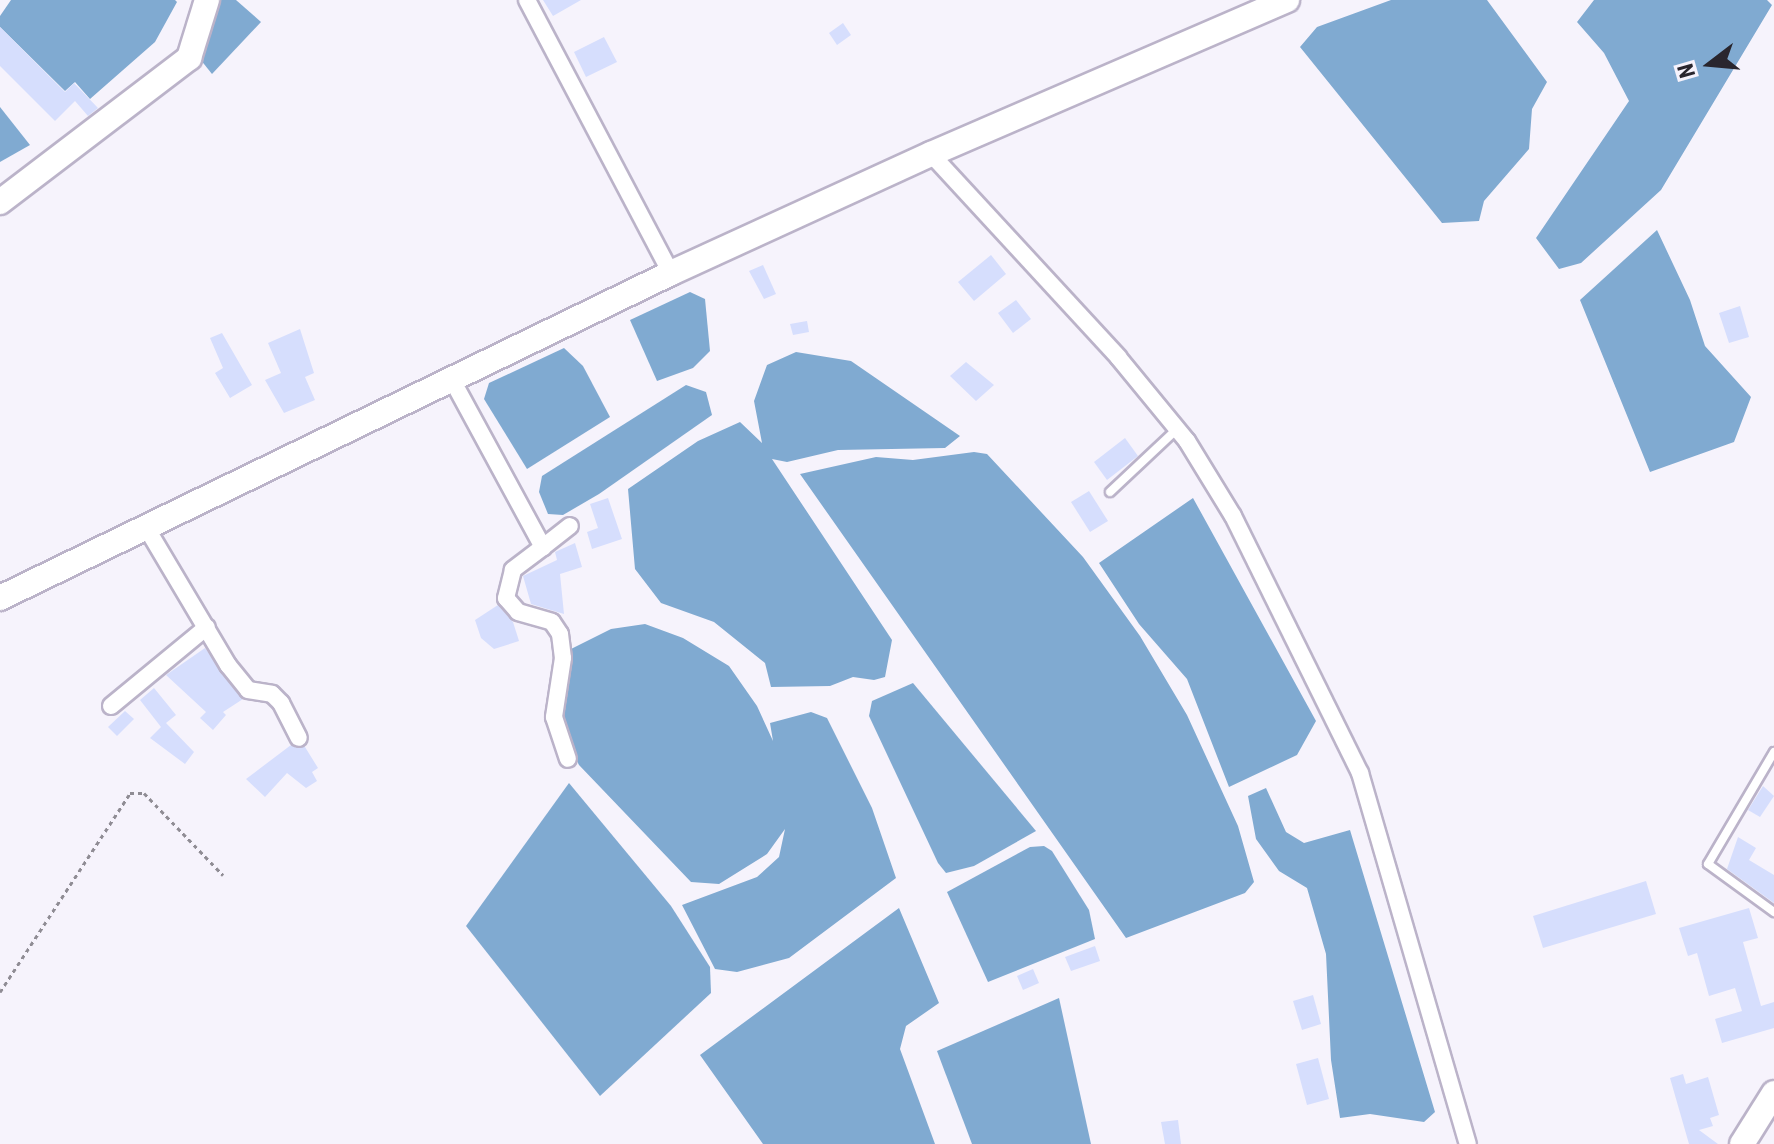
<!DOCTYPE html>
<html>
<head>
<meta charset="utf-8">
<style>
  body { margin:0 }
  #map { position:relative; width:1774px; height:1144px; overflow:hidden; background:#f6f3fc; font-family:"Roboto Condensed",sans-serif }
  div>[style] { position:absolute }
  .water>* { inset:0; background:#80aad1 }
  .building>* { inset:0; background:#d6defd }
  .path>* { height:3px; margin-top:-1.5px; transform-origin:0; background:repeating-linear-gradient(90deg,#8f8c94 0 4px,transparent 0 8px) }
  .roads { filter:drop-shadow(2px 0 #bbb3c9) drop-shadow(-2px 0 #bbb3c9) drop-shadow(0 2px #bbb3c9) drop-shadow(0 -2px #bbb3c9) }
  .lane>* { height:8px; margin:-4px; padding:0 4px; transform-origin:4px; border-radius:4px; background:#fff }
  .street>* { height:16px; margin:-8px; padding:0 8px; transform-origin:8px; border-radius:8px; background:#fff }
  .secondary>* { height:24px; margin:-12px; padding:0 12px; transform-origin:12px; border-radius:12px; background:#fff }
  span { translate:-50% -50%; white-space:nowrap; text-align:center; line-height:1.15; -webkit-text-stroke:8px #f6f3fc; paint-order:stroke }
  .north { position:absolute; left:1670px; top:24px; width:80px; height:80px; -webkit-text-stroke:6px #f6f3fc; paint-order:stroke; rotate:254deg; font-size:22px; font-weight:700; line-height:32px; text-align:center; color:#29262e }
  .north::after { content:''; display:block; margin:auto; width:28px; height:36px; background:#29262e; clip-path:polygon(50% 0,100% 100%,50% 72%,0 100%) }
</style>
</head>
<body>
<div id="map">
  <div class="water">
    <div style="clip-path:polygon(11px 0,175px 0,177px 2px,155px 42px,90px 99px,75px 82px,65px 91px,0 27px,0 16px)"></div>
    <div style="clip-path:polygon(220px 0,236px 0,261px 22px,212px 74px,200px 59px)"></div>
    <div style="clip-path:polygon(1391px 0,1487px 0,1547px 82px,1532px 109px,1529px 149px,1484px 201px,1479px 221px,1442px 223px,1300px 47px,1317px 27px)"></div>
    <div style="clip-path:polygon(1594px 0,1767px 0,1772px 5px,1661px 190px,1581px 263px,1559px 269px,1536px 238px,1629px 101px,1604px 53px,1577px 22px)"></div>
    <div style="clip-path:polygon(0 107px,30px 145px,0 162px)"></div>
    <div style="clip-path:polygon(1657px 230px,1690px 300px,1705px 346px,1751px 397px,1734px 442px,1650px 472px,1580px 300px)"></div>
    <div style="clip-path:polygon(690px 292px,705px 299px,710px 351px,693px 368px,657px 381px,630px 320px)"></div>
    <div style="clip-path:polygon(564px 348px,583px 366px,610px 417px,527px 469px,484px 399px,489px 383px)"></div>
    <div style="clip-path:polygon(796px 352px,851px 361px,960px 436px,945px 448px,838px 450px,787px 462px,772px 459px,892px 640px,885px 677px,874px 680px,853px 677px,830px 686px,771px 687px,765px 663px,714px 622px,661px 603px,635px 569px,628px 489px,698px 441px,740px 422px,762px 443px,754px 401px,767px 365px)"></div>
    <div style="clip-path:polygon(686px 385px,706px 392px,712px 415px,599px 494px,563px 515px,548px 514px,539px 492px,542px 476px)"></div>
    <div style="clip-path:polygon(974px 452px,987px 454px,1083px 557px,1140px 636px,1187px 715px,1238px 826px,1254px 882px,1245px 893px,1126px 938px,800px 474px,876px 457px,913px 460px)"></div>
    <div style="clip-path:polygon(1193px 498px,1316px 721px,1297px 755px,1229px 787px,1187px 679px,1139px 624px,1099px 563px)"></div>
    <div style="clip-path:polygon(645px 624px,683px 638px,729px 666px,757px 706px,773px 741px,770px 723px,811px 712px,827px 718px,872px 808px,896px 878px,789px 958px,737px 972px,715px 969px,682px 905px,757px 877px,779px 857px,785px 829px,767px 854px,719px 884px,691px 882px,579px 765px,562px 732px,561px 694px,571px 649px,611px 629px)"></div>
    <div style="clip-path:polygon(913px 683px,1036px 831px,974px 866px,946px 873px,938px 863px,869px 716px,872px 701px)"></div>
    <div style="clip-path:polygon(569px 783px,671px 906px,710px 967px,711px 993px,600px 1096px,466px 926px)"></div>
    <div style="clip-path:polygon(1266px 788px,1286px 832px,1304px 843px,1350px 830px,1435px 1112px,1424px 1122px,1370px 1114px,1340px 1118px,1331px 1060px,1326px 954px,1307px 888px,1279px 871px,1256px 839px,1248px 796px)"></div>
    <div style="clip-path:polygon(1044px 846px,1052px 851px,1089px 910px,1095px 939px,988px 982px,947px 892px,1030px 847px)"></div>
    <div style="clip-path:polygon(899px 908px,939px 1003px,906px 1026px,900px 1049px,935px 1144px,763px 1144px,700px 1055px)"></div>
    <div style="clip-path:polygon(1059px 998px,1091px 1144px,972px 1144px,937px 1051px)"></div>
  </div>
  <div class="building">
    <div style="clip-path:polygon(543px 0,581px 0,553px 16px)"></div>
    <div style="clip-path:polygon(843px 23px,851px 35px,837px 45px,829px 33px)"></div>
    <div style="clip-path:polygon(0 27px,65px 92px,74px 83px,98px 108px,88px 116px,75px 101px,55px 121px,0 66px)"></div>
    <div style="clip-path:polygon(604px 37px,617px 62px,586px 77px,574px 52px)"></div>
    <div style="clip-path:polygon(991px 255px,1006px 274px,974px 301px,958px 282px)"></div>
    <div style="clip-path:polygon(763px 265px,776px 294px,764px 299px,749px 271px)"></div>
    <div style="clip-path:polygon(1016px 300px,1031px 319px,1013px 333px,998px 313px)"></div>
    <div style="clip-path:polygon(1740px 306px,1749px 337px,1729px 343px,1719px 313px)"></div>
    <div style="clip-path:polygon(807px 321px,809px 332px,793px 335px,790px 324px)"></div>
    <div style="clip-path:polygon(300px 329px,314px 373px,305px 377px,315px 400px,284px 413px,265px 380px,281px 373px,268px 343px)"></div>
    <div style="clip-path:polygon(222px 333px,252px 385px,230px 398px,215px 373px,223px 368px,210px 338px)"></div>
    <div style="clip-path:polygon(966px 362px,994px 385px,976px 401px,950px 376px)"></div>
    <div style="clip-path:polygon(1125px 438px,1138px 456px,1107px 480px,1094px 462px)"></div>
    <div style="clip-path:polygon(1089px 491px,1108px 521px,1090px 532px,1071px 502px)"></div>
    <div style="clip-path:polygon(608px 498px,622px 539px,592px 549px,587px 532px,598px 528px,590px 504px)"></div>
    <div style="clip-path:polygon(575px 543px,582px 567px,560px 574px,564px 614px,531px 604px,523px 576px,557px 560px,555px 552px)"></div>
    <div style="clip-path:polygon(498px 605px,513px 622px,519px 641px,494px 649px,481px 638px,475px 620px)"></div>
    <div style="clip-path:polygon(205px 648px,243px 699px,223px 712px,226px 715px,213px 730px,200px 718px,206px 712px,166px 675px)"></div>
    <div style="clip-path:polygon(154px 688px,176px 715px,166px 723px,194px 752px,185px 764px,150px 738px,161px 727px,140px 700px)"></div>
    <div style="clip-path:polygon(125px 711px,134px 719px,117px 736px,108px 727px)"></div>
    <div style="clip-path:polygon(291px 745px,305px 747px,318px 768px,312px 772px,317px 781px,306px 788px,287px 773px,265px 797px,246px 779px)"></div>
    <div style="clip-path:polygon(1763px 786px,1774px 796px,1760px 817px,1748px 810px)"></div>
    <div style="clip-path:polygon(1738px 837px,1756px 848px,1749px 860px,1774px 875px,1774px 903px,1727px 869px)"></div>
    <div style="clip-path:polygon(1646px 881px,1656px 914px,1543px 948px,1533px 916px)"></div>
    <div style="clip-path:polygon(1749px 908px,1758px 938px,1743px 942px,1761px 1006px,1774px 1002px,1774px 1028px,1722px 1043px,1715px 1019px,1742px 1011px,1735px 988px,1709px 996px,1697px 953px,1688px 956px,1679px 928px)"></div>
    <div style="clip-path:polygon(1095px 946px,1100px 961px,1071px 971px,1065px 957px)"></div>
    <div style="clip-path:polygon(1033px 969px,1039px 983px,1023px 990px,1017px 976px)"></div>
    <div style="clip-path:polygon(1313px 995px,1321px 1024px,1302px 1030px,1293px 1001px)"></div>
    <div style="clip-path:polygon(1318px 1058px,1329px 1099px,1307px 1105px,1296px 1064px)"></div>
    <div style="clip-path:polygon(1683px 1074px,1686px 1084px,1708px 1077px,1719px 1115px,1710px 1118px,1713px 1126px,1699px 1130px,1718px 1144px,1689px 1144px,1670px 1078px)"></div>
    <div style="clip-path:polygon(1178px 1120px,1181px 1144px,1165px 1144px,1161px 1122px)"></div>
  </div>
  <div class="path">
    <div style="left:0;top:992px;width:238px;rotate:-56.8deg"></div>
    <div style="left:130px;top:793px;width:14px"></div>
    <div style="left:144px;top:793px;width:114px;rotate:46.1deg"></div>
  </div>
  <div class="roads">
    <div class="lane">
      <div style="left:1110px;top:492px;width:92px;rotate:-43.2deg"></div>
      <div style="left:1774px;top:752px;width:130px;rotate:120.5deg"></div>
      <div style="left:1708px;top:864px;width:82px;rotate:36deg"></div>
    </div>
    <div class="street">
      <div style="left:527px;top:0;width:309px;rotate:62.2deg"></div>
      <div style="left:931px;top:154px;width:276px;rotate:47.3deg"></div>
      <div style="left:1118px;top:357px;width:109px;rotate:50.6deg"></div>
      <div style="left:1187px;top:441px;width:88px;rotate:58.5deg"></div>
      <div style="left:1233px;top:516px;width:287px;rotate:63.7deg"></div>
      <div style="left:1360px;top:773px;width:386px;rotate:73.8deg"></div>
      <div style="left:450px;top:376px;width:195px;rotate:61.5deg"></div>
      <div style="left:543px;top:547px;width:38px;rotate:143deg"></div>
      <div style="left:513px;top:570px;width:29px;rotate:104deg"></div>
      <div style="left:506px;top:598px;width:18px;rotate:49deg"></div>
      <div style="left:518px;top:612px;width:35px;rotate:16deg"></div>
      <div style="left:552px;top:622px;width:14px;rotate:56deg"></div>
      <div style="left:560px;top:634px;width:24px;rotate:83deg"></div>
      <div style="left:563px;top:658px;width:60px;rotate:98.7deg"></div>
      <div style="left:554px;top:717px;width:44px;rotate:71.6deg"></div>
      <div style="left:146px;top:527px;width:161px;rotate:59.3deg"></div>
      <div style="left:228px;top:665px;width:32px;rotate:51deg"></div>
      <div style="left:248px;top:690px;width:24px;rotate:9deg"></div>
      <div style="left:272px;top:694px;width:13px;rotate:45deg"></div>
      <div style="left:281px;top:703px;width:39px;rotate:63deg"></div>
      <div style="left:543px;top:547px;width:34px;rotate:-38deg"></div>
      <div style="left:111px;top:706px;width:124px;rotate:-39.5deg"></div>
    </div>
    <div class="secondary">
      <div style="left:0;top:202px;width:238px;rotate:-37.3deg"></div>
      <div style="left:189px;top:58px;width:61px;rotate:-72.8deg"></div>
      <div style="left:0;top:598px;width:746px;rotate:-25.84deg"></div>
      <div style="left:671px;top:273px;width:286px;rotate:-24.6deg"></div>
      <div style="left:931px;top:154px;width:388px;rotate:-23.4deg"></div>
      <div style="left:1742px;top:1144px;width:60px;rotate:-57.9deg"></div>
    </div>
  </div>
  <div class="north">N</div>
</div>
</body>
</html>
